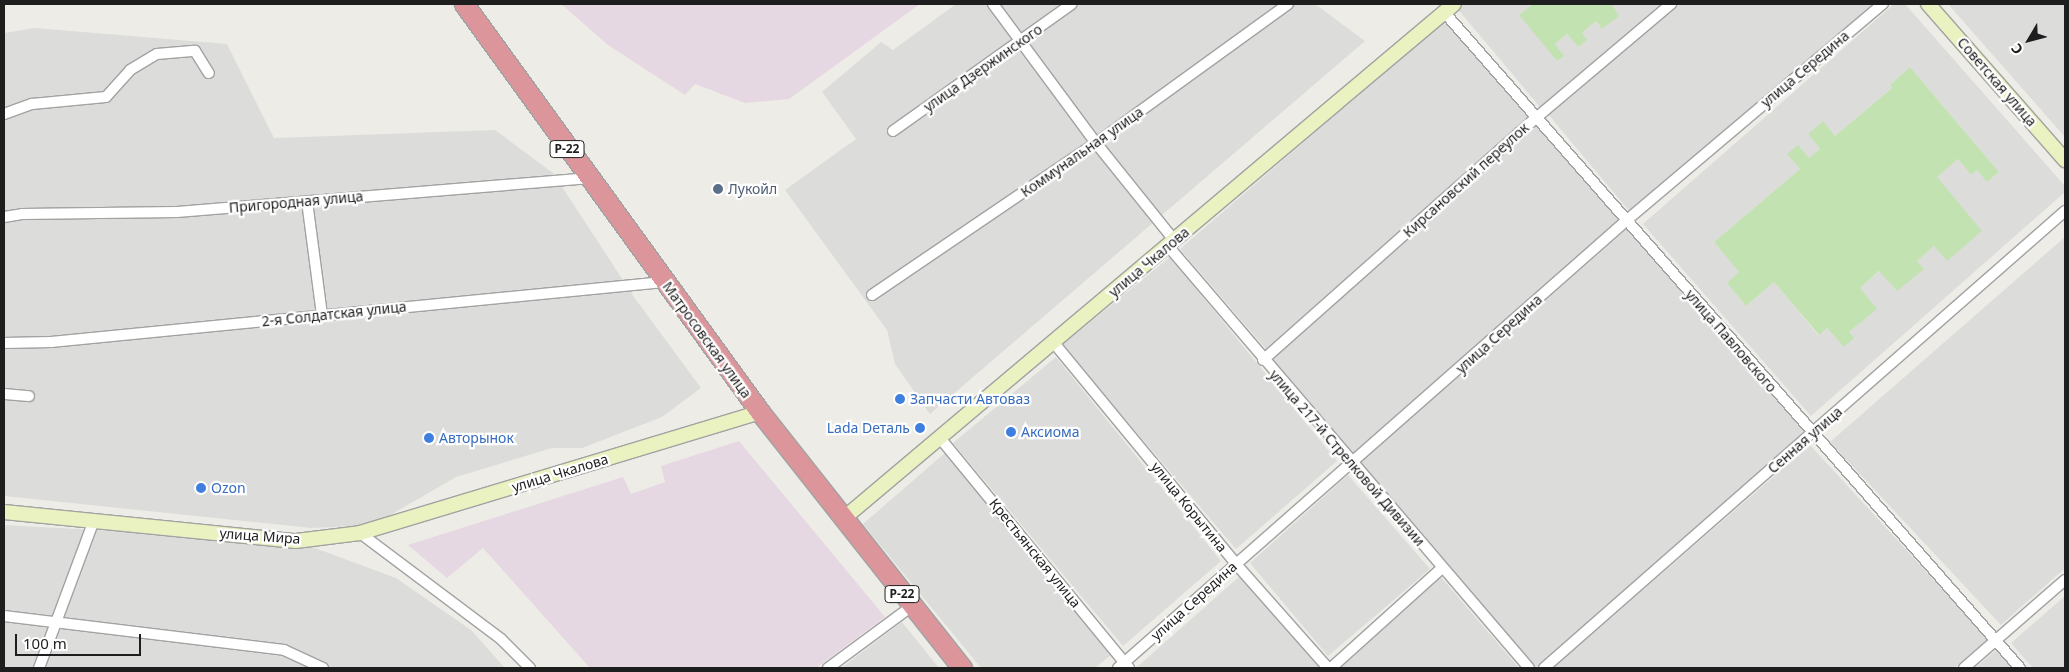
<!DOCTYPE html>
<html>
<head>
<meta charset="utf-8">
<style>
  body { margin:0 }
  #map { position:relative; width:2069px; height:672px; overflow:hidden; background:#eeece6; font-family:"Noto Sans",sans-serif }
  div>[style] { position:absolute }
  .residential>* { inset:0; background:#dcdcdb }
  .industrial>* { inset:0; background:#e6d8e2 }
  .grass>* { inset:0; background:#c3e2b2 }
  .roads { filter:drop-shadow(1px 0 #a2a2a2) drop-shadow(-1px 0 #a2a2a2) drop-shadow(0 1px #a2a2a2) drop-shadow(0 -1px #a2a2a2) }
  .street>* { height:10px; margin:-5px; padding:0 5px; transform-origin:5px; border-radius:5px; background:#fff }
  .secondary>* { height:14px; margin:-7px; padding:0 7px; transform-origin:7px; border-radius:7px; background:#e9f2c0 }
  .highway>* { height:19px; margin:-9.5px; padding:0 9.5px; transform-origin:9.5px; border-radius:9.5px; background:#dc969b }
  .dots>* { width:14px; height:14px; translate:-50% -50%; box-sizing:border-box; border:2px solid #fff; border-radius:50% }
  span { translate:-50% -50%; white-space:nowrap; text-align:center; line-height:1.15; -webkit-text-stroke:4.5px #fff; paint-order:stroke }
  .shield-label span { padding:1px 4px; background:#fff; border:1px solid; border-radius:4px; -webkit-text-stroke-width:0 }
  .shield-label { font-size:12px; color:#1e1e1e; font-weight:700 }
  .street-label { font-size:14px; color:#1e1e1e }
  .service-label { font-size:14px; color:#4e5e75 }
  .left { translate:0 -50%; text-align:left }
  .shop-label { font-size:14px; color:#366cbe }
  .right { translate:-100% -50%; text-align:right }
  .frame { position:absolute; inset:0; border:5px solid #1e1e1e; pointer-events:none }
  .north { position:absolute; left:2004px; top:15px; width:50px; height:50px; -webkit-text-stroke:4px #fff; paint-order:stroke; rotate:233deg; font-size:14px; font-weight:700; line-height:20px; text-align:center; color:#1e1e1e }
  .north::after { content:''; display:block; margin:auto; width:18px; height:22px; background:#1e1e1e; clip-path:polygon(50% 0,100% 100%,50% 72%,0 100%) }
  .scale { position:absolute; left:15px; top:634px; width:126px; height:22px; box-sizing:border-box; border:2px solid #1e1e1e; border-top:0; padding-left:6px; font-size:15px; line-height:18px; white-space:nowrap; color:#1e1e1e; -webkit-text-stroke:4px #fff; paint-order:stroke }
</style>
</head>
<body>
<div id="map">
  <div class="residential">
    <div style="clip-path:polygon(956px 4px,1315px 4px,1365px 41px,930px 414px,895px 364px,887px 330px,785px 190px,856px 139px,822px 92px,881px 42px,893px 50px)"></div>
    <div style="clip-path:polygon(1460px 4px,1533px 4px,1520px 15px,1555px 44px,1567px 34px,1578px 47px,1582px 33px,1596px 21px,1602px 29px,1618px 15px,1612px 4px,1663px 4px,1540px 107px,1456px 7px)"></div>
    <div style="clip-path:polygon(1679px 4px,1877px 4px,1630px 212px,1548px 114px)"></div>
    <div style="clip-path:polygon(evenodd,1894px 4px,1905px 4px,2065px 186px,2065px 192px,1811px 416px,1643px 224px,1894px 4px,1910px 67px,1999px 172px,1987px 182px,1977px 170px,1971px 175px,1958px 159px,1937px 177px,1934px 246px,1917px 261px,1923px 268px,1897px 291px,1880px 271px,1859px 288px,1876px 309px,1849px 332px,1844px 347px,1827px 328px,1818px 335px,1774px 282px,1746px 306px,1727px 283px,1740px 272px,1714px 242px,1800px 169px,1788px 154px,1809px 159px,1820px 149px,1808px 134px,1823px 122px,1835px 136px,1892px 88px,1890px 85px,1910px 67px)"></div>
    <div style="clip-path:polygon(1948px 4px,2065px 4px,2065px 137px)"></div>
    <div style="clip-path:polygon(1445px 20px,1528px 116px,1266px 349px,1180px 249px)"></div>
    <div style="clip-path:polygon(35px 28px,227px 44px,274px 138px,495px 130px,553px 173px,634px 297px,701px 388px,662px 417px,582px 448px,552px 448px,456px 477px,373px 525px,312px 528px,4px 496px,4px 33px)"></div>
    <div style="clip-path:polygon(1535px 123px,1620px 219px,1351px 459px,1268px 361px)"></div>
    <div style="clip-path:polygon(1627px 229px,1805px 433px,1535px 668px,1357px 465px)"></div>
    <div style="clip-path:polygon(2065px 237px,2065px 568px,2001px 625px,1830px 442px)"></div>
    <div style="clip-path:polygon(1170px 257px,1337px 461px,1236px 549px,1062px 345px)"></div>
    <div style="clip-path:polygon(1056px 357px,1221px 561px,1123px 646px,953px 443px)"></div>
    <div style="clip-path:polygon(1810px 445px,1988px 639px,1954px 668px,1553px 668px)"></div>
    <div style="clip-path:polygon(946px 452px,1112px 654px,1095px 668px,981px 668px,863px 524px)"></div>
    <div style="clip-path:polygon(1348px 475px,1430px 569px,1328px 656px,1250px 563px)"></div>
    <div style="clip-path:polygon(4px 525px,296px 541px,396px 578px,471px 630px,505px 668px,4px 668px)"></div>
    <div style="clip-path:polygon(1240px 576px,1322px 668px,1138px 668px,1137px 667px)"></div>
    <div style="clip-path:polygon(1440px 576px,1519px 668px,1341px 668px)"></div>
    <div style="clip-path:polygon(2065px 596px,2065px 668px,2033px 668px,2011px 643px)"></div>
    <div style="clip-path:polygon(902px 622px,939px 668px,841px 668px)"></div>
    <div style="clip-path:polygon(1996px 650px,2013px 668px,1975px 668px)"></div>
  </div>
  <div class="industrial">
    <div style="clip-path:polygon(561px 4px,920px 4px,789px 99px,745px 103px,695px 84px,685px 95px,608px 45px)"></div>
    <div style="clip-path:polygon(739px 441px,885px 617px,816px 668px,590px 668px,483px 548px,447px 578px,408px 545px,623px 477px,631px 494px,665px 482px,661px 466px)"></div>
  </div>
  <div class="grass">
    <div style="clip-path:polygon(1533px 4px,1612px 4px,1619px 16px,1602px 29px,1596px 21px,1582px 33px,1587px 40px,1578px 47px,1567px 34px,1555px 44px,1564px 56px,1557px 61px,1519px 15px)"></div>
    <div style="clip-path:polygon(1910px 67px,1999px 172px,1987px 182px,1977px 170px,1971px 175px,1958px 159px,1937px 177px,1982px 231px,1947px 261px,1934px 246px,1917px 261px,1924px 269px,1897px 291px,1879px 271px,1860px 288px,1877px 309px,1849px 332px,1854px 338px,1844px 347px,1827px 328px,1819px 335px,1774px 282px,1746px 306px,1727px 283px,1739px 272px,1714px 242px,1800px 169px,1787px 154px,1798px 145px,1809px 158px,1820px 149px,1808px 134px,1823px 121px,1835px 136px,1892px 88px,1890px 85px)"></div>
  </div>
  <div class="roads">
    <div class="street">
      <div style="left:993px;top:4px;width:173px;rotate:53.5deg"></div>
      <div style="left:1096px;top:143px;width:124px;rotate:51.2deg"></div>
      <div style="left:1444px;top:12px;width:873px;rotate:48.72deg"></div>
      <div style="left:4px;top:114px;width:30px;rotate:-20deg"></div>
      <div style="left:32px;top:104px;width:74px;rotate:-5.4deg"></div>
      <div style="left:106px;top:97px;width:36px;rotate:-48deg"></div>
      <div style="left:130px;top:70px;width:31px;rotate:-31deg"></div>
      <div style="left:157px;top:54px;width:38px;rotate:-5deg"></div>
      <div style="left:195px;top:51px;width:26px;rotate:58deg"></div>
      <div style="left:893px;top:131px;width:219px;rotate:-35.4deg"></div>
      <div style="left:307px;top:201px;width:115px;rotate:82.5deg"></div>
      <div style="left:4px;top:217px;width:18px;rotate:-9deg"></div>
      <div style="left:22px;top:214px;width:155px;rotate:-0.7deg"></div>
      <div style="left:177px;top:212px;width:412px;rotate:-4.7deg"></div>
      <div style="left:1168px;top:246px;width:555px;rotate:49.45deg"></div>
      <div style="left:872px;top:295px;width:271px;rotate:-34.2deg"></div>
      <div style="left:1096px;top:143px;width:237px;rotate:-35.9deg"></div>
      <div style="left:4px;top:343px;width:47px;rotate:-1.2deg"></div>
      <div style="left:51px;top:342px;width:616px;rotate:-5.59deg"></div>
      <div style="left:1054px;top:343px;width:286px;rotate:50.5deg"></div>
      <div style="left:1236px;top:564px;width:139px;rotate:48.5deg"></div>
      <div style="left:1263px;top:360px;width:365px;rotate:-41.6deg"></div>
      <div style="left:1536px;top:118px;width:177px;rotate:-40.2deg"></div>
      <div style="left:4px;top:394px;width:25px;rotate:5deg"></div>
      <div style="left:940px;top:438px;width:298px;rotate:50.6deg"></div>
      <div style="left:360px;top:533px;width:176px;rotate:36.9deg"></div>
      <div style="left:501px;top:639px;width:41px;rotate:45deg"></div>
      <div style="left:4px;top:616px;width:282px;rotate:6.9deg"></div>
      <div style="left:284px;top:650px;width:43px;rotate:24.8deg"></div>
      <div style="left:39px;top:668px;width:158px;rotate:-69.6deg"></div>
      <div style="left:828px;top:668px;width:104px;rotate:-36.4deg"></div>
      <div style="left:1118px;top:668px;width:678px;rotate:-41.35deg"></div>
      <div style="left:1627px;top:220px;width:335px;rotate:-40.2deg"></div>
      <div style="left:1331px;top:668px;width:149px;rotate:-42deg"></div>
      <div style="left:1544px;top:668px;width:693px;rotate:-41.26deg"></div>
      <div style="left:1964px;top:668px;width:134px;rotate:-41.1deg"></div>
    </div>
    <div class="secondary">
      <div style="left:1928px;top:4px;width:208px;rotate:48.7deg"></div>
      <div style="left:4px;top:512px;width:293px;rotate:5.7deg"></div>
      <div style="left:296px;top:541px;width:64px;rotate:-7.1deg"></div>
      <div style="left:360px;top:533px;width:418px;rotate:-16.8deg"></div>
      <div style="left:843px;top:519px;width:799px;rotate:-40.13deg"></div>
    </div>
    <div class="highway">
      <div style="left:464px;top:4px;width:504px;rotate:54.04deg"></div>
      <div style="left:760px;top:412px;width:326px;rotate:51.7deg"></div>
    </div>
  </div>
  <div class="dots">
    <div style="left:718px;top:189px;background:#5c6f8a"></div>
    <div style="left:900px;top:399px;background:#3f7fe0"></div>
    <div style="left:920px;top:428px;background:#3f7fe0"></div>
    <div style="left:1011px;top:432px;background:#3f7fe0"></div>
    <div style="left:429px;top:438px;background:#3f7fe0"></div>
    <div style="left:201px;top:488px;background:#3f7fe0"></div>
  </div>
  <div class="shield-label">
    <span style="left:567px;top:149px">Р-22</span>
    <span style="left:902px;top:594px">Р-22</span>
  </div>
  <div class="street-label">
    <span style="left:983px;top:68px;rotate:-35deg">улица Дзержинского</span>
    <span style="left:1805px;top:69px;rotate:-40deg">улица Середина</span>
    <span style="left:1997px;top:82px;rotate:49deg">Советская улица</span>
    <span style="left:1082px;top:152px;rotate:-35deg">Коммунальная улица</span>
    <span style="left:1466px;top:180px;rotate:-42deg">Кирсановский переулок</span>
    <span style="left:296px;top:202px;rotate:-5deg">Пригородная улица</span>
    <span style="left:1149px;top:262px;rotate:-40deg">улица Чкалова</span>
    <span style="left:334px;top:314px;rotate:-6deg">2-я Солдатская улица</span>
    <span style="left:1499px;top:334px;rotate:-42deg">улица Середина</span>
    <span style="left:707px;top:340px;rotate:54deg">Матросовская улица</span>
    <span style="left:1731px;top:341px;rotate:49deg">улица Павловского</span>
    <span style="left:1805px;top:440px;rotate:-41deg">Сенная улица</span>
    <span style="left:1347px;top:458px;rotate:49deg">улица 217-й Стрелковой Дивизии</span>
    <span style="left:560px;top:473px;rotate:-17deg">улица Чкалова</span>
    <span style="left:1189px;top:507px;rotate:51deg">улица Корытина</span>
    <span style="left:260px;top:536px;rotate:4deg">улица Мира</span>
    <span style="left:1035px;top:553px;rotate:51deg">Крестьянская улица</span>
    <span style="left:1194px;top:601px;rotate:-42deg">улица Середина</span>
  </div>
  <div class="service-label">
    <span class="left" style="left:728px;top:189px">Лукойл</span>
  </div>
  <div class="shop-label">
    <span class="left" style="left:910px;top:399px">Запчасти Автоваз</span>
    <span class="right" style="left:910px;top:428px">Lada Dеталь</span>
    <span class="left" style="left:1021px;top:432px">Аксиома</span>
    <span class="left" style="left:439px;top:438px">Авторынок</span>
    <span class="left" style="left:211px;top:488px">Ozon</span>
  </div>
  <div class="frame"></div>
  <div class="north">С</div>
  <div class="scale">100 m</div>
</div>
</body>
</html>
